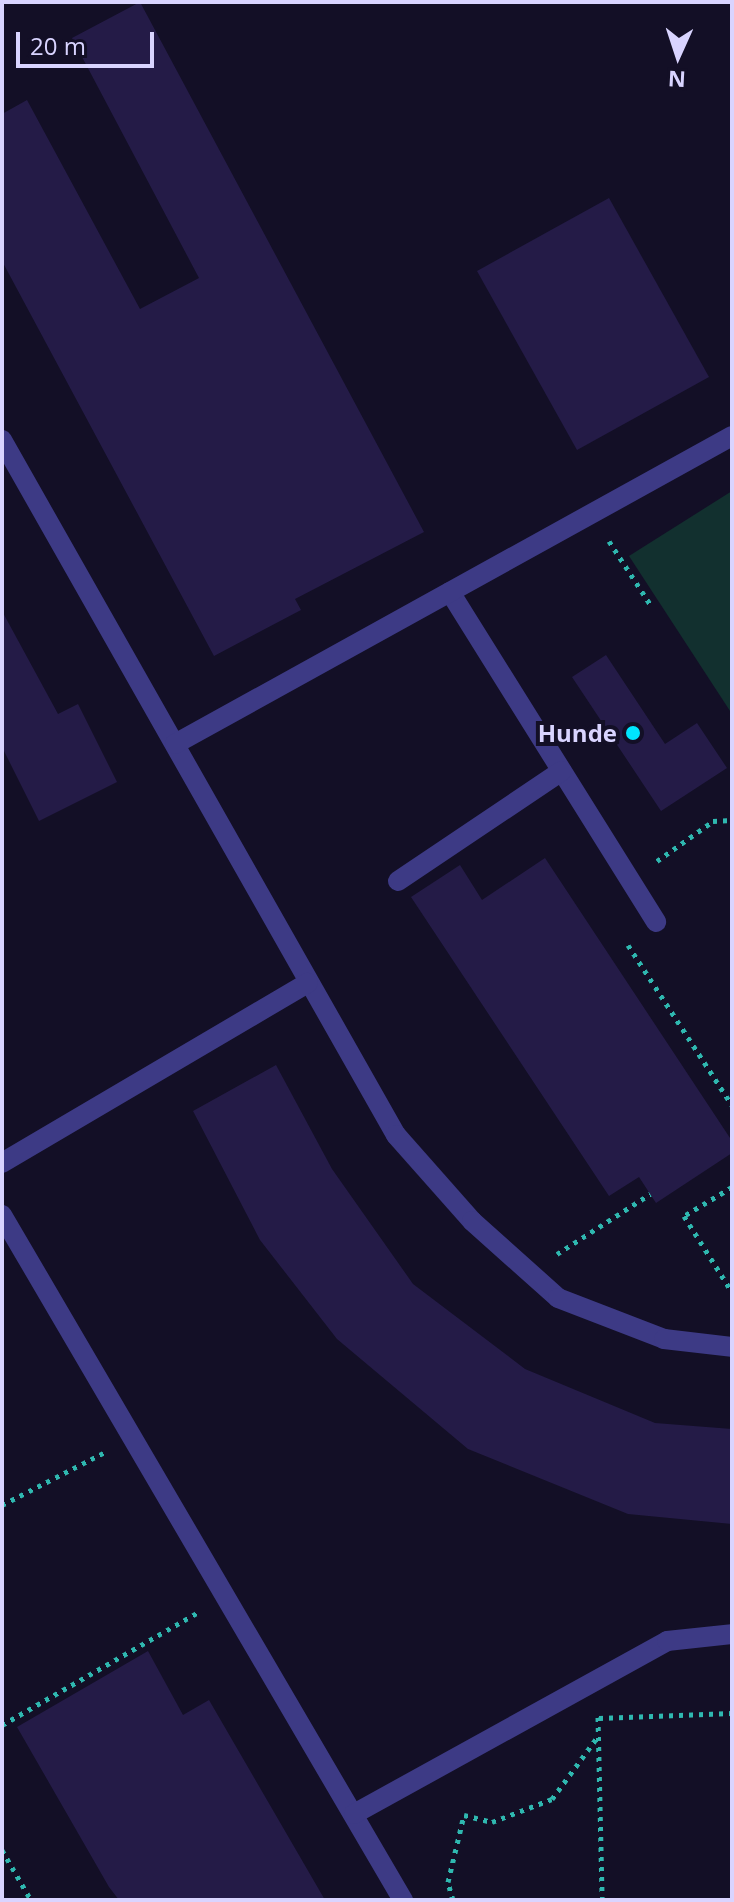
<!DOCTYPE html>
<html>
<head>
<meta charset="utf-8">
<style>
  body { margin:0 }
  #map { position:relative; width:734px; height:1902px; overflow:hidden; background:#130f26; font-family:"Open Sans",sans-serif }
  div>[style] { position:absolute }
  .green>* { inset:0; background:#12302f }
  .building>* { inset:0; background:#241b47 }
  .path>* { height:5px; margin-top:-2.5px; transform-origin:0; background:repeating-linear-gradient(90deg,#2fb8b0 0 4px,transparent 0 10px) }
  .lane>* { height:20px; margin:-10px; padding:0 10px; transform-origin:10px; border-radius:10px; background:#3d3a85 }
  .dots>* { width:22px; height:22px; translate:-50% -50%; box-sizing:border-box; border:4px solid #130f26; border-radius:50% }
  span { translate:-50% -50%; white-space:nowrap; text-align:center; line-height:1.15; -webkit-text-stroke:8px #130f26; paint-order:stroke }
  .poi-label { font-size:24px; color:#d9d4ff; font-weight:700 }
  .right { translate:-100% -50%; text-align:right }
  .frame { position:absolute; inset:0; border:4px solid #d9d4ff; pointer-events:none }
  .north { position:absolute; left:638px; top:16px; width:80px; height:80px; -webkit-text-stroke:6px #130f26; paint-order:stroke; rotate:183deg; font-size:22px; font-weight:700; line-height:32px; text-align:center; color:#d9d4ff }
  .north::after { content:''; display:block; margin:auto; width:28px; height:36px; background:#d9d4ff; clip-path:polygon(50% 0,100% 100%,50% 72%,0 100%) }
  .scale { position:absolute; left:16px; top:32px; width:138px; height:36px; box-sizing:border-box; border:4px solid #d9d4ff; border-top:0; padding-left:10px; font-size:24px; line-height:28px; white-space:nowrap; color:#d9d4ff; -webkit-text-stroke:6px #130f26; paint-order:stroke }
</style>
</head>
<body>
<div id="map">
  <div class="green">
    <div style="clip-path:polygon(732px 491px,732px 714px,629px 556px)"></div>
  </div>
  <div class="building">
    <div style="clip-path:polygon(140px 2px,424px 532px,295px 599px,301px 610px,214px 656px,2px 261px,2px 114px,27px 100px,140px 309px,199px 278px,72px 38px)"></div>
    <div style="clip-path:polygon(609px 198px,709px 377px,577px 450px,477px 271px)"></div>
    <div style="clip-path:polygon(2px 611px,58px 714px,78px 704px,117px 782px,39px 821px,2px 747px)"></div>
    <div style="clip-path:polygon(606px 655px,665px 744px,697px 723px,727px 768px,661px 811px,572px 677px)"></div>
    <div style="clip-path:polygon(545px 858px,732px 1141px,732px 1153px,656px 1203px,639px 1177px,609px 1196px,411px 897px,460px 865px,482px 900px)"></div>
    <div style="clip-path:polygon(276px 1065px,332px 1169px,413px 1284px,525px 1369px,655px 1423px,732px 1429px,732px 1524px,628px 1514px,468px 1449px,337px 1339px,260px 1240px,193px 1111px)"></div>
    <div style="clip-path:polygon(148px 1651px,183px 1715px,209px 1700px,325px 1900px,119px 1900px,109px 1887px,17px 1727px)"></div>
  </div>
  <div class="path">
    <div style="left:609px;top:541px;width:75px;rotate:56.9deg"></div>
    <div style="left:657px;top:861px;width:69px;rotate:-35.5deg"></div>
    <div style="left:713px;top:821px;width:19px;rotate:-3deg"></div>
    <div style="left:628px;top:945px;width:191px;rotate:57deg"></div>
    <div style="left:732px;top:1187px;width:56px;rotate:148.9deg"></div>
    <div style="left:684px;top:1216px;width:90px;rotate:57.7deg"></div>
    <div style="left:557px;top:1254px;width:111px;rotate:-32.8deg"></div>
    <div style="left:2px;top:1505px;width:114px;rotate:-27.2deg"></div>
    <div style="left:598px;top:1717px;width:183px;rotate:88.7deg"></div>
    <div style="left:599px;top:1718px;width:133px;rotate:-2.2deg"></div>
    <div style="left:2px;top:1725px;width:225px;rotate:-29.9deg"></div>
    <div style="left:2px;top:1850px;width:58px;rotate:59.9deg"></div>
    <div style="left:453px;top:1900px;width:19px;rotate:-106deg"></div>
    <div style="left:448px;top:1882px;width:69px;rotate:-76.6deg"></div>
    <div style="left:464px;top:1815px;width:29px;rotate:14deg"></div>
    <div style="left:492px;top:1822px;width:64px;rotate:-21deg"></div>
    <div style="left:552px;top:1799px;width:79px;rotate:-53.7deg"></div>
  </div>
  <div class="lane">
    <div style="left:2px;top:440px;width:799px;rotate:60.45deg"></div>
    <div style="left:396px;top:1135px;width:115px;rotate:48.5deg"></div>
    <div style="left:472px;top:1221px;width:115px;rotate:41.8deg"></div>
    <div style="left:558px;top:1298px;width:114px;rotate:21.1deg"></div>
    <div style="left:664px;top:1339px;width:68px;rotate:6.7deg"></div>
    <div style="left:450px;top:592px;width:389px;rotate:58deg"></div>
    <div style="left:175px;top:744px;width:636px;rotate:-28.94deg"></div>
    <div style="left:398px;top:881px;width:197px;rotate:-33.9deg"></div>
    <div style="left:2px;top:1163px;width:355px;rotate:-30.5deg"></div>
    <div style="left:2px;top:1215px;width:794px;rotate:59.66deg"></div>
    <div style="left:354px;top:1814px;width:358px;rotate:-28.9deg"></div>
    <div style="left:667px;top:1641px;width:65px;rotate:-6.1deg"></div>
  </div>
  <div class="dots">
    <div style="left:633px;top:733px;background:#00e5ff"></div>
  </div>
  <div class="poi-label">
    <span class="right" style="left:617px;top:733px">Hunde</span>
  </div>
  <div class="frame"></div>
  <div class="north">N</div>
  <div class="scale">20 m</div>
</div>
</body>
</html>
